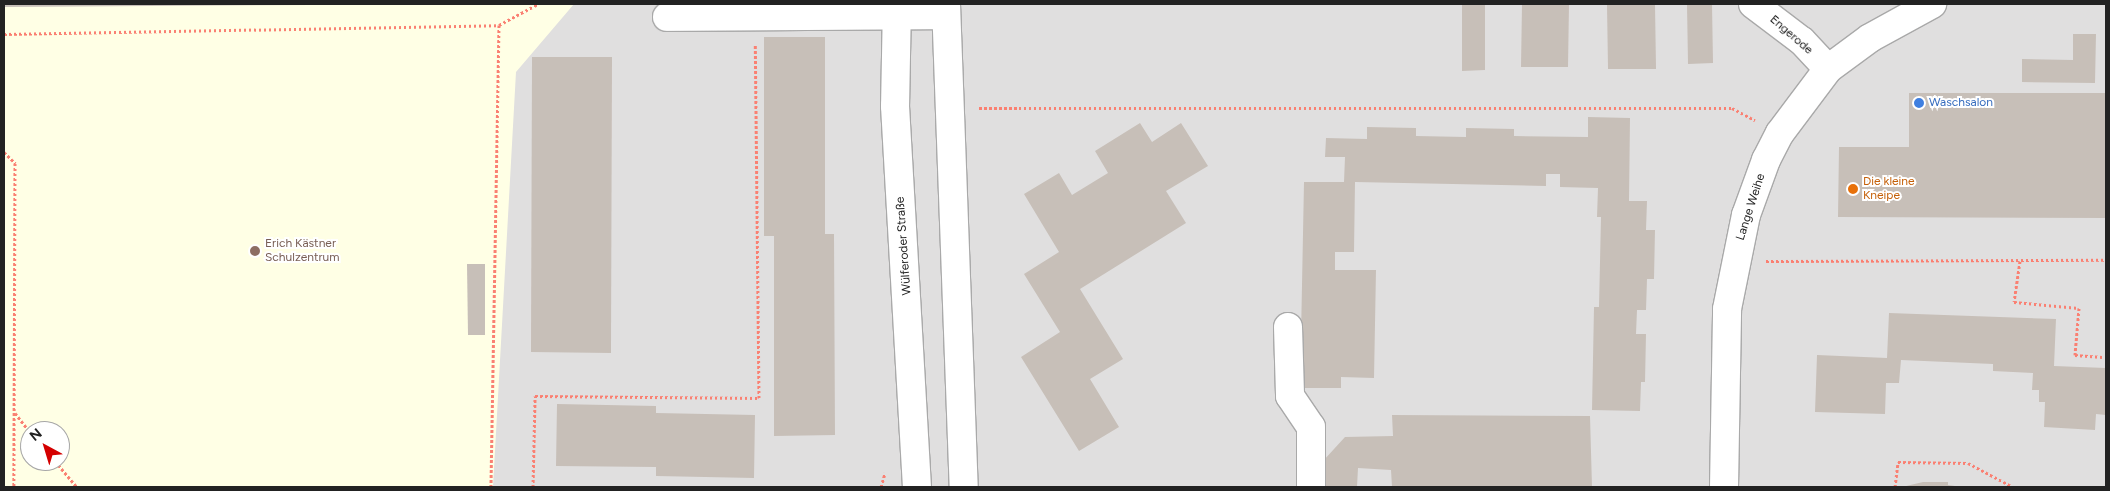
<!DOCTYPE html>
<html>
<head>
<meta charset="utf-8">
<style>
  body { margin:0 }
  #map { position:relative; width:2110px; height:491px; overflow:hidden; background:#f2efe9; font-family:Figtree,sans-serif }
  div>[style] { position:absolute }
  .residential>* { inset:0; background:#e0dfdf }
  .education>* { inset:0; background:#ffffe5 }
  .building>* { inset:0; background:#c7bfb8 }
  .path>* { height:3px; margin-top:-1.5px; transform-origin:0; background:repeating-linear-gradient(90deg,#fa8072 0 2.5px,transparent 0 5px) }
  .roads { filter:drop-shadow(1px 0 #a9a9a9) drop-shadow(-1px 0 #a9a9a9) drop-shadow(0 1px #a9a9a9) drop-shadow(0 -1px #a9a9a9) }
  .minor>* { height:28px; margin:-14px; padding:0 14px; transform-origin:14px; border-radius:14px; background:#fff }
  .dots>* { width:14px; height:14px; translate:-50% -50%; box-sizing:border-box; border:2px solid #fff; border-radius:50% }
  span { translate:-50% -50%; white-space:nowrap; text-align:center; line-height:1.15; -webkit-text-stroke:4px #fff; paint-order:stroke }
  .street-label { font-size:12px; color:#222 }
  .shop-label { font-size:12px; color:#366cbe }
  .left { translate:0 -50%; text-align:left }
  .food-label { font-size:12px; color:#c56008 }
  .education-label { font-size:12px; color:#785e54 }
  .frame { position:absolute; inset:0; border:5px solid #222; pointer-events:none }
  .north { position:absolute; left:20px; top:421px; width:50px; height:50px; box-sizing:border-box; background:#fff; border:1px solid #a7a7a7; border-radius:50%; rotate:321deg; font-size:14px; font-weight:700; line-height:20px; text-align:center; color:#222 }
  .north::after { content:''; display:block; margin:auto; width:18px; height:22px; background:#d40000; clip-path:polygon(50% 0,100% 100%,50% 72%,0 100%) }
</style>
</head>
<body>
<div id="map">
  <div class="residential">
    <div style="clip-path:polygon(evenodd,4px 4px,2106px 4px,2106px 487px,4px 487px,4px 4px,30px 431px,60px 431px,60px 461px,30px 461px,30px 431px)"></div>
  </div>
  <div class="education">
    <div style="clip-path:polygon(evenodd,4px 4px,574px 4px,516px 72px,493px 487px,4px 487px,4px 4px,30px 431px,60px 431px,60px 461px,30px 461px,30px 431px)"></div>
  </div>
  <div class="building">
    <div style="clip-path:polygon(4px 4px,311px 4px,311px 5px,4px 7px)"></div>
    <div style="clip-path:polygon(1462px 4px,1485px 4px,1485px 70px,1462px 71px)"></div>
    <div style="clip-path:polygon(1522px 4px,1569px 4px,1568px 67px,1521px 67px)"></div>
    <div style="clip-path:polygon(1607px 4px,1655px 4px,1656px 69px,1608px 69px)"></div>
    <div style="clip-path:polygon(1687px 4px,1712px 4px,1713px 63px,1688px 64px)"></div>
    <div style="clip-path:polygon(2073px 34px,2096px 34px,2095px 83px,2022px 82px,2022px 59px,2073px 60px)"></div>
    <div style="clip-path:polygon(764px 37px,825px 37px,825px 234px,834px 234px,835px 435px,774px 436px,774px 236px,764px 236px)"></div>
    <div style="clip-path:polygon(532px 57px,612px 57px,611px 353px,531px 352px)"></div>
    <div style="clip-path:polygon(1909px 93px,2106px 93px,2106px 218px,1838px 217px,1839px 147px,1909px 147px)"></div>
    <div style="clip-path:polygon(1588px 117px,1630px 118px,1629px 201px,1647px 201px,1646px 230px,1655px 230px,1654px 279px,1647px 279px,1646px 310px,1637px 310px,1636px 334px,1646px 334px,1645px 382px,1641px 382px,1640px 411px,1592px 410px,1594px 307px,1599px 307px,1601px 217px,1597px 217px,1598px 188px,1560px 187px,1560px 174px,1546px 174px,1546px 186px,1355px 182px,1354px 252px,1335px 252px,1335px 270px,1376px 270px,1374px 378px,1341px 377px,1341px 388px,1300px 388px,1304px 182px,1344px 182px,1345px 157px,1325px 157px,1326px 138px,1367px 139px,1367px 127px,1416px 128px,1416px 136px,1466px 137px,1466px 128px,1514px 129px,1514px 136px,1588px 137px)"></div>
    <div style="clip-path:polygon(1140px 123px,1152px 142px,1181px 123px,1208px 166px,1166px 191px,1186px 223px,1080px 289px,1123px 359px,1090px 379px,1119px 427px,1079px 451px,1021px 357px,1060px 332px,1024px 274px,1059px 252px,1024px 194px,1059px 173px,1072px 195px,1108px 173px,1095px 151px)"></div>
    <div style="clip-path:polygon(467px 264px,485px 264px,485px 335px,468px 335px)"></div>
    <div style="clip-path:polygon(1889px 313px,2056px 319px,2054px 366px,2106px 368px,2106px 415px,2096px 414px,2095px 430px,2044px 427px,2045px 402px,2039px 402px,2039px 390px,2032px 390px,2033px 373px,1993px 371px,1993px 364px,1901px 360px,1899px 383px,1886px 383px,1885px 414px,1815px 412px,1817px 355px,1887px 358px)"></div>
    <div style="clip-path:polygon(557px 404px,656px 406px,656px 413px,755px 415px,754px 478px,656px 476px,656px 467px,556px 466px)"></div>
    <div style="clip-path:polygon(1392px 415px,1590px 416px,1592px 487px,1392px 487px,1391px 470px,1358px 468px,1357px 487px,1323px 487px,1323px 461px,1345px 437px,1393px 436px)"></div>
    <div style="clip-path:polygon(1923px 482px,1948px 482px,1948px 485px,1962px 487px,1902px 487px)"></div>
  </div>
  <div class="path">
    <div style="left:499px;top:25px;width:44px;rotate:-28.3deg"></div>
    <div style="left:4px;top:34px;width:495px;rotate:-1deg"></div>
    <div style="left:499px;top:25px;width:462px;rotate:91deg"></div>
    <div style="left:979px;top:108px;width:753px"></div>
    <div style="left:1732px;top:108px;width:26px;rotate:28deg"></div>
    <div style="left:4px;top:152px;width:16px;rotate:45deg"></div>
    <div style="left:15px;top:163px;width:324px;rotate:90.2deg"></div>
    <div style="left:1766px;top:261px;width:340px;rotate:-0.2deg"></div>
    <div style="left:2020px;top:261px;width:41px;rotate:98.3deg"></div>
    <div style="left:2014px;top:302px;width:65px;rotate:5.3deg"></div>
    <div style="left:2079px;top:308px;width:47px;rotate:94.9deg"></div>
    <div style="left:2075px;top:355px;width:31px;rotate:4deg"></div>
    <div style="left:15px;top:413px;width:24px;rotate:52deg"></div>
    <div style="left:55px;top:461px;width:34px;rotate:50deg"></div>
    <div style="left:533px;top:487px;width:91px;rotate:-88.7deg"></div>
    <div style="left:535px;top:396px;width:224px;rotate:0.5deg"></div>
    <div style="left:759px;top:398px;width:354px;rotate:-90.6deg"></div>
    <div style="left:881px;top:487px;width:15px;rotate:-74deg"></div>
    <div style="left:1895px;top:487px;width:25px;rotate:-83deg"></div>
    <div style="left:1898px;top:462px;width:70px;rotate:0.8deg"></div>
    <div style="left:1968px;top:463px;width:51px;rotate:28.1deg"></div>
  </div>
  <div class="roads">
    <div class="minor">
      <div style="left:897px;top:4px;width:102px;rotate:91.1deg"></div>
      <div style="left:895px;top:106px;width:382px;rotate:86.7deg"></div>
      <div style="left:946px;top:4px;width:483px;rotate:87.9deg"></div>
      <div style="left:1753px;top:4px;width:61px;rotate:37.1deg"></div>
      <div style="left:1802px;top:41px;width:38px;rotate:47deg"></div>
      <div style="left:667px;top:17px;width:279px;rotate:-0.4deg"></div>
      <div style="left:1288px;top:327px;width:69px;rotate:88.3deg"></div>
      <div style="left:1290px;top:396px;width:37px;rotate:56deg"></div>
      <div style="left:1311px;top:427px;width:60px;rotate:90deg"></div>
      <div style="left:1724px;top:487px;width:178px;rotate:-89deg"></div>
      <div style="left:1727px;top:309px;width:96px;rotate:-78.6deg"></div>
      <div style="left:1746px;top:215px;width:59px;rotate:-70deg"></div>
      <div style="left:1766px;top:160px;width:30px;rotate:-63deg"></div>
      <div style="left:1780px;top:133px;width:80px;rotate:-53.1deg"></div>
      <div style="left:1828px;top:69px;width:52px;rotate:-36.4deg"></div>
      <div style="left:1870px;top:38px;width:71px;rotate:-28.7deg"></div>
    </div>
  </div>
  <div class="dots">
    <div style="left:1919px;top:103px;background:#3f7fe0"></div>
    <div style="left:1853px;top:189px;background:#e8710a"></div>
    <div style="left:255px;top:251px;background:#8d6e63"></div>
  </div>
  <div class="street-label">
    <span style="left:1791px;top:35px;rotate:41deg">Engerode</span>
    <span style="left:1751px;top:207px;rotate:-72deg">Lange Weihe</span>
    <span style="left:904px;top:246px;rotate:-94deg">Wülferoder Straße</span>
  </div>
  <div class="shop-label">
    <span class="left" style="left:1929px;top:103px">Waschsalon</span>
  </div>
  <div class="food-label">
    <span class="left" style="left:1863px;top:189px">Die kleine<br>Kneipe</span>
  </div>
  <div class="education-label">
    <span class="left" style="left:265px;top:251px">Erich Kästner<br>Schulzentrum</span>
  </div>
  <div class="frame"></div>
  <div class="north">N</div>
</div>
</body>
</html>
